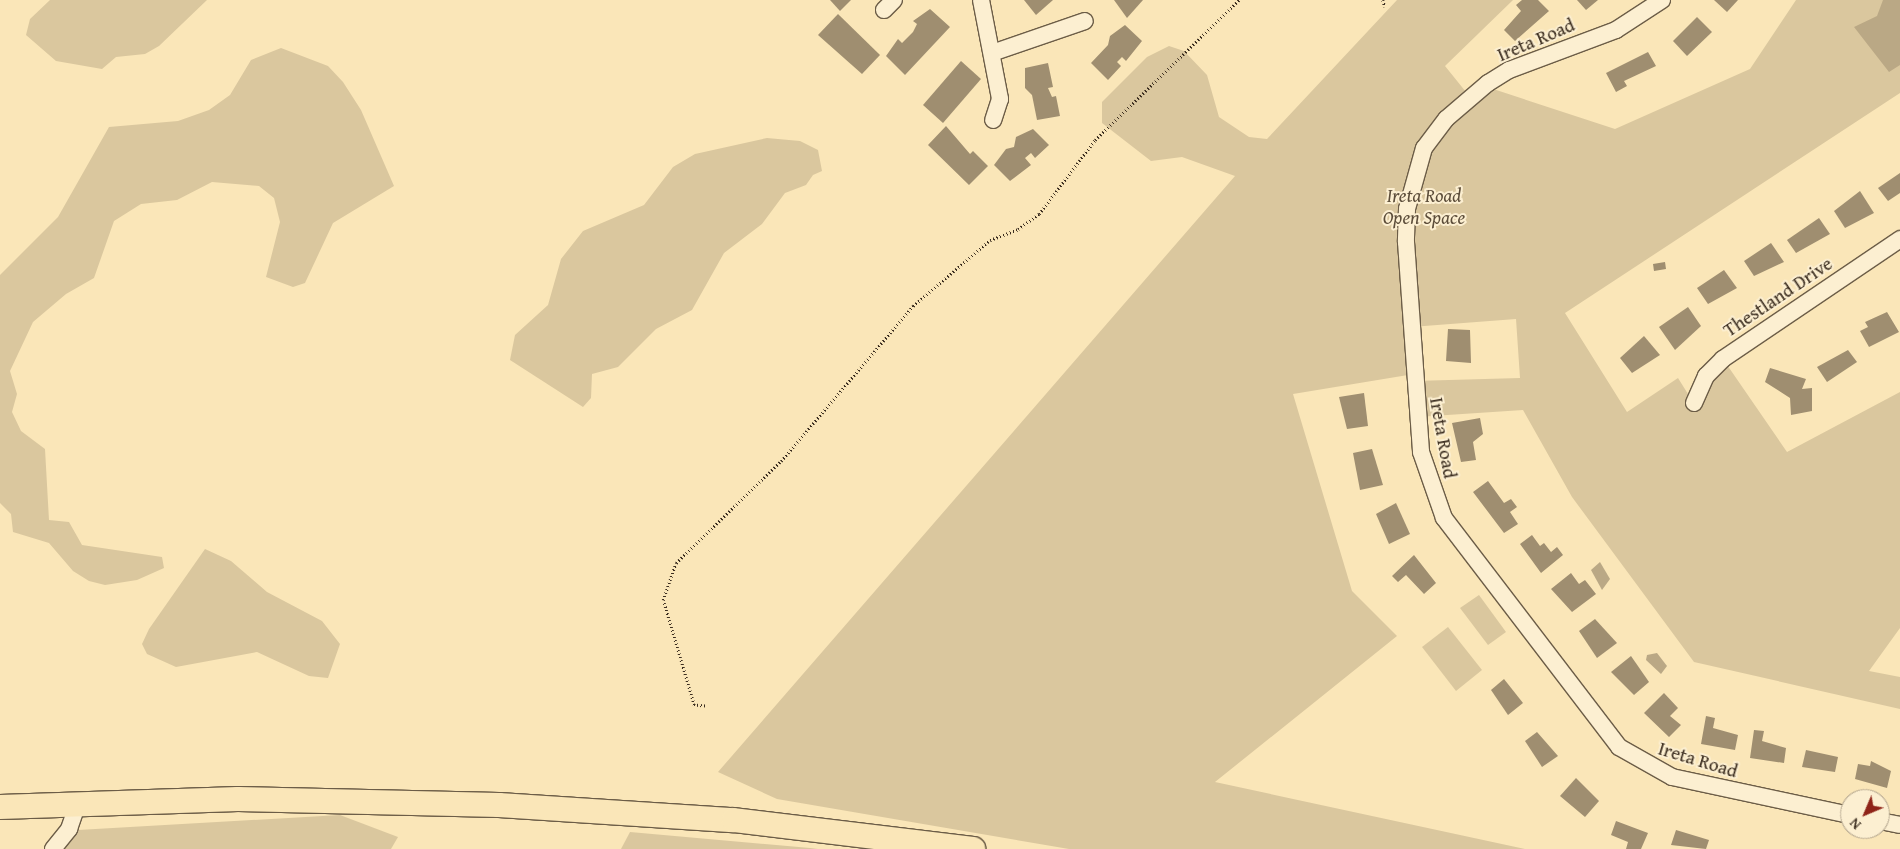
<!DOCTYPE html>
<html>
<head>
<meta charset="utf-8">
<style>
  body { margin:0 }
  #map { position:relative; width:1900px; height:849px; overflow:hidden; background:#fae6b8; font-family:"Gentium Book Plus",serif }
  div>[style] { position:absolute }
  .green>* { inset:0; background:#dac79e }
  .water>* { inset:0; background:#baa885 }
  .building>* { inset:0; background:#9f8e70 }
  .path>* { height:2.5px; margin-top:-1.25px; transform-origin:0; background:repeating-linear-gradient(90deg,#3d2f21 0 1px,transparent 0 3.5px) }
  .roads { filter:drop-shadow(1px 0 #6c5d47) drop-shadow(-1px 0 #6c5d47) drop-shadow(0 1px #6c5d47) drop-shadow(0 -1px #6c5d47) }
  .minor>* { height:16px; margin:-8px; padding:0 8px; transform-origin:8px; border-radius:8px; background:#fcefd1 }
  .highway>* { height:24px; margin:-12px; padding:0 12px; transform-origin:12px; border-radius:12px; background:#fae6b8 }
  span { translate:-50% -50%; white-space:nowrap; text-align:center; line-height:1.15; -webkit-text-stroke:4px #fcefd1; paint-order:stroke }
  .street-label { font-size:19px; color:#3d2f21 }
  .park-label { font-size:19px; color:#5c4d3a; font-style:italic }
  .north { position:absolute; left:1840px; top:789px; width:50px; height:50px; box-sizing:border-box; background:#fcefd1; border:1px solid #b0a28b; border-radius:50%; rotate:225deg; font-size:14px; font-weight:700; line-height:20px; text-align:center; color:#3d2f21 }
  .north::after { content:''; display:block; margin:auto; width:18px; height:22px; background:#8f2418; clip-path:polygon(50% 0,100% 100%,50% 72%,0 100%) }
</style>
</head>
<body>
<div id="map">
  <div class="green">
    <div style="clip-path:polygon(50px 0,207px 0,159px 46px,145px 54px,116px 57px,102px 69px,56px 61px,26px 35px,30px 19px)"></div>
    <div style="clip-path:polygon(1397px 0,1513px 0,1445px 66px,1470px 97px,1484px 86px,1615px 129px,1750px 69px,1796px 0,1900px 0,1900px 93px,1565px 313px,1627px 412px,1678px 378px,1693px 402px,1723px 359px,1787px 452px,1900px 392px,1900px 628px,1869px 671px,1900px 677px,1900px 709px,1694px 662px,1572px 497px,1523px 410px,1417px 417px,1414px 381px,1520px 378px,1516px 319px,1411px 327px,1414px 374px,1293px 394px,1352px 591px,1397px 636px,1215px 782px,1525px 849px,1069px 849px,777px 799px,718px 772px,1235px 176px,1182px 157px,1151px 161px,1102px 123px,1102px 102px,1147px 57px,1169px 46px,1184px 51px,1207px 75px,1219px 117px,1249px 137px,1267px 139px)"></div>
    <div style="clip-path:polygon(281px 48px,328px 66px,343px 82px,361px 110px,394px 186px,333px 223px,305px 283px,293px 287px,266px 277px,280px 222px,274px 198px,259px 186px,212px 182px,177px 200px,141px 204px,114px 221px,94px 278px,66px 294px,33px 322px,10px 371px,17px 394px,12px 412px,21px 431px,45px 449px,49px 520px,69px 522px,82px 545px,162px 557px,164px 568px,137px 580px,105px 585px,89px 581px,73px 571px,49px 543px,13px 532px,11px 514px,0 503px,0 275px,58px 217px,109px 127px,178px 121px,209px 110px,230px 95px,251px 60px)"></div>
    <div style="clip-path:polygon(767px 138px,800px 141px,818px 150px,822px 171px,813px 175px,806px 185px,785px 193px,762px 224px,724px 253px,692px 310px,656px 329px,618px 367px,592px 374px,591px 398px,583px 407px,510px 360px,515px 335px,548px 305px,561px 259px,583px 231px,644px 205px,673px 167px,695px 154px)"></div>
    <div style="clip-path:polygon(205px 549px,231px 561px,267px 592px,322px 621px,340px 644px,328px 678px,309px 676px,257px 652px,176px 667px,147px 654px,142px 644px,149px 629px)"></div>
    <div style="clip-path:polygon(1479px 595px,1506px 632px,1488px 645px,1460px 608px)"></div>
    <div style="clip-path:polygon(1448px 627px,1482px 670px,1456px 691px,1422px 647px)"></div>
    <div style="clip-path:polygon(340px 815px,398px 837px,391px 849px,63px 849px,78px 830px)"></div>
    <div style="clip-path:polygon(630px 832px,810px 848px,818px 849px,621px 849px)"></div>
  </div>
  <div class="water">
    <div style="clip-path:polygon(1883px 0,1900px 0,1900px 65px,1889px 72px,1854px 27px,1877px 16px)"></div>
    <div style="clip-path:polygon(1600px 562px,1610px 579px,1602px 590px,1591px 570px)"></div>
    <div style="clip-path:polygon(1657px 653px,1667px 666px,1661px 674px,1646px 660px,1647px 655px)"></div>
  </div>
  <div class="building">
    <div style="clip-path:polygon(830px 0,851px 0,840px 11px)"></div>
    <div style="clip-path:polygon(1024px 0,1053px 0,1036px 15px)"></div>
    <div style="clip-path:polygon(1114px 0,1143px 0,1127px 18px)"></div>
    <div style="clip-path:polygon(1522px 0,1538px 0,1549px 11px,1515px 41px,1504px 30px,1521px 11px,1516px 5px)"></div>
    <div style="clip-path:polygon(1577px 0,1598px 0,1586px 10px)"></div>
    <div style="clip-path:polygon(1714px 0,1738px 0,1727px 12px)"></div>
    <div style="clip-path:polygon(930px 9px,950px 27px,905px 75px,886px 56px,898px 39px,902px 43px,913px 32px,917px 24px,913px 21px)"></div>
    <div style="clip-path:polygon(838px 14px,880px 55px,862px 74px,818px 35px)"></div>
    <div style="clip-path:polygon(1697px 17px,1712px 32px,1687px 56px,1673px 41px)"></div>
    <div style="clip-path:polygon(1125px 25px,1142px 41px,1126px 61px,1122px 57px,1117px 62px,1121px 66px,1108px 80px,1091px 63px,1108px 45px,1110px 36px)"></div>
    <div style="clip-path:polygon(1648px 52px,1656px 66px,1624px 81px,1627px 86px,1616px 92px,1606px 73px)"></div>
    <div style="clip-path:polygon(961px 61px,981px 79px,943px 123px,923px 105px)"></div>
    <div style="clip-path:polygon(1048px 63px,1053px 87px,1048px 88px,1052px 97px,1056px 96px,1060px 116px,1037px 120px,1032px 95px,1025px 88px,1025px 68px)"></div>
    <div style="clip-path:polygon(946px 126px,970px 154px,973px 151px,988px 166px,969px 185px,928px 145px)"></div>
    <div style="clip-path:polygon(1033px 129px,1049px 145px,1035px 158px,1031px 153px,1025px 158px,1031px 165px,1010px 181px,994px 165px,1006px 149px,1014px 147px,1016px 137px)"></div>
    <div style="clip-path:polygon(1900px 173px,1900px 193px,1888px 201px,1878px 188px)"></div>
    <div style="clip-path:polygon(1860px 191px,1874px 213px,1845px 228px,1834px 211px)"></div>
    <div style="clip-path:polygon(1819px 218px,1830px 234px,1796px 253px,1787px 240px)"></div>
    <div style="clip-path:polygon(1771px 243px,1784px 262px,1754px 276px,1744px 261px)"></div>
    <div style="clip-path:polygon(1665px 262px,1666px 269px,1654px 271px,1653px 264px)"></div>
    <div style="clip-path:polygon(1724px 270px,1737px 288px,1708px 304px,1697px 288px)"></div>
    <div style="clip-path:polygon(1688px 307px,1701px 326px,1675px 350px,1659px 327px)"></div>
    <div style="clip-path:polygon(1887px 312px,1899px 332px,1869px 347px,1860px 331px,1868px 327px,1865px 322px)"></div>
    <div style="clip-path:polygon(1448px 329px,1470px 330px,1471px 363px,1446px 361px)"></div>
    <div style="clip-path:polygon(1644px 336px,1660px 355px,1632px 373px,1620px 358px)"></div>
    <div style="clip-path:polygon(1848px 350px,1857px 362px,1827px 382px,1817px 367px)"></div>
    <div style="clip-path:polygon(1770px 368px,1806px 379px,1802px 389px,1812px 388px,1812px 411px,1791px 415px,1790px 398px,1765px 382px)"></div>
    <div style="clip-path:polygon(1364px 393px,1368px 426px,1347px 429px,1339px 397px)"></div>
    <div style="clip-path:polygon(1480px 418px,1483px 434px,1473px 442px,1476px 460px,1461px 462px,1452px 423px)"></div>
    <div style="clip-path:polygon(1372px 449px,1383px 485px,1360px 490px,1353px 453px)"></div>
    <div style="clip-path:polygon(1488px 481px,1504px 503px,1511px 499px,1517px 507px,1510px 512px,1518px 524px,1504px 533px,1473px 492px)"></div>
    <div style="clip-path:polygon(1396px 503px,1410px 534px,1389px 544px,1376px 514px)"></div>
    <div style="clip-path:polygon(1532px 535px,1540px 546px,1544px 543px,1551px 552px,1557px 547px,1563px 555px,1541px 573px,1520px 544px)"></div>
    <div style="clip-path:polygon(1414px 555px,1436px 583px,1424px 594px,1406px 575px,1398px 582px,1392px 576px)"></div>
    <div style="clip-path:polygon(1571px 573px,1579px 584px,1585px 580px,1596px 594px,1572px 612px,1551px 589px)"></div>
    <div style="clip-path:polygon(1595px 619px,1617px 643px,1597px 658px,1579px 631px)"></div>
    <div style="clip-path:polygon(1631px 656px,1649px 682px,1634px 695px,1611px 672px)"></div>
    <div style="clip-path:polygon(1504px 679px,1523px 703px,1508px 715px,1491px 690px)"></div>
    <div style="clip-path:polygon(1664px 693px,1678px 708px,1670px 716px,1681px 725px,1669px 737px,1644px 713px)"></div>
    <div style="clip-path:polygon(1706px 716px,1715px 718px,1713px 728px,1738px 735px,1735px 750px,1701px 744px)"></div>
    <div style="clip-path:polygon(1754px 730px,1764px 731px,1762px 741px,1786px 748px,1784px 763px,1750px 758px)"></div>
    <div style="clip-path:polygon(1537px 732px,1558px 756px,1542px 767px,1525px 741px)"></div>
    <div style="clip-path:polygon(1806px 750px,1838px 757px,1835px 772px,1802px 767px)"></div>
    <div style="clip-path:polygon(1871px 761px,1891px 771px,1887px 788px,1855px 779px,1858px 764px,1870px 766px)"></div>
    <div style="clip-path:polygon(1576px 778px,1599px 801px,1585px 817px,1560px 796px)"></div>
    <div style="clip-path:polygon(1616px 821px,1648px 833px,1641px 849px,1626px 849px,1628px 842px,1611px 835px)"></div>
    <div style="clip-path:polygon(1676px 830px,1709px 840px,1706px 849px,1671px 845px)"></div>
  </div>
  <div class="path">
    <div style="left:1383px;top:0;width:7px;rotate:74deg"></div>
    <div style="left:705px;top:706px;width:11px;rotate:-175deg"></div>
    <div style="left:694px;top:705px;width:109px;rotate:-106.4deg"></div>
    <div style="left:663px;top:600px;width:39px;rotate:-71deg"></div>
    <div style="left:676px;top:563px;width:146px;rotate:-44.2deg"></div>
    <div style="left:781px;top:461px;width:204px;rotate:-49.6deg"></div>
    <div style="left:913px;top:306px;width:101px;rotate:-40.6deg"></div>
    <div style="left:990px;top:240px;width:30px;rotate:-21deg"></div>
    <div style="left:1018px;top:229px;width:26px;rotate:-36deg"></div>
    <div style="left:1039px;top:214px;width:93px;rotate:-52.9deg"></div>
    <div style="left:1095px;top:140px;width:201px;rotate:-44.2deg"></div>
  </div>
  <div class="roads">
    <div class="minor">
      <div style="left:981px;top:0;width:101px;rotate:79.1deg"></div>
      <div style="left:1000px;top:99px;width:22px;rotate:108deg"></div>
      <div style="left:1662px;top:0;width:55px;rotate:146.9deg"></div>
      <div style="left:1616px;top:30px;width:114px;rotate:159.5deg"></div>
      <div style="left:1509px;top:70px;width:25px;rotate:148deg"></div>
      <div style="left:1488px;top:83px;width:55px;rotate:139.4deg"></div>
      <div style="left:1446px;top:119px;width:36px;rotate:127deg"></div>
      <div style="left:1424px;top:148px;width:63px;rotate:105.6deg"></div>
      <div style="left:1407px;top:209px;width:33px;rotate:92deg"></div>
      <div style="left:1406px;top:242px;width:211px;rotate:85.9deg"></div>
      <div style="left:1421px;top:452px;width:70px;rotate:70.8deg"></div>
      <div style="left:1444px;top:518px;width:288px;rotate:52.6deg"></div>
      <div style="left:1619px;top:747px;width:61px;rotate:29.5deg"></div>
      <div style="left:1672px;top:777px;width:182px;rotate:12.1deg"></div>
      <div style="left:884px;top:10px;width:14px;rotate:-45deg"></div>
      <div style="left:992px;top:53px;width:98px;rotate:-19deg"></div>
      <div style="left:1694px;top:403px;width:30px;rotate:-66deg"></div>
      <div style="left:1706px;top:376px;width:24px;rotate:-45deg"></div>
      <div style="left:1723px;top:359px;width:214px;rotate:-34.1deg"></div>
      <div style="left:1880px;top:821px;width:20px;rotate:11deg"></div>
      <div style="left:53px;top:849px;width:26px;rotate:-51deg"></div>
      <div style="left:69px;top:829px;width:28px;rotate:-71deg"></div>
    </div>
    <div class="highway">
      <div style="left:0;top:807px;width:238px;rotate:-1.9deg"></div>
      <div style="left:238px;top:799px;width:261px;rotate:1.3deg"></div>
      <div style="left:499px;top:805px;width:235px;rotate:3.7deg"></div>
      <div style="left:734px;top:820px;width:241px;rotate:6.9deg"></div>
    </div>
  </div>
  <div class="street-label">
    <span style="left:1536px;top:40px;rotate:-23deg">Ireta Road</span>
    <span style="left:1778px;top:297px;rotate:-34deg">Thestland Drive</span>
    <span style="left:1443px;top:438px;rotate:80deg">Ireta Road</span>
    <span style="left:1698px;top:760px;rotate:17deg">Ireta Road</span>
  </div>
  <div class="park-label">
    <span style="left:1424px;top:207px">Ireta Road<br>Open Space</span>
  </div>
  <div class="north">N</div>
</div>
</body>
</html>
